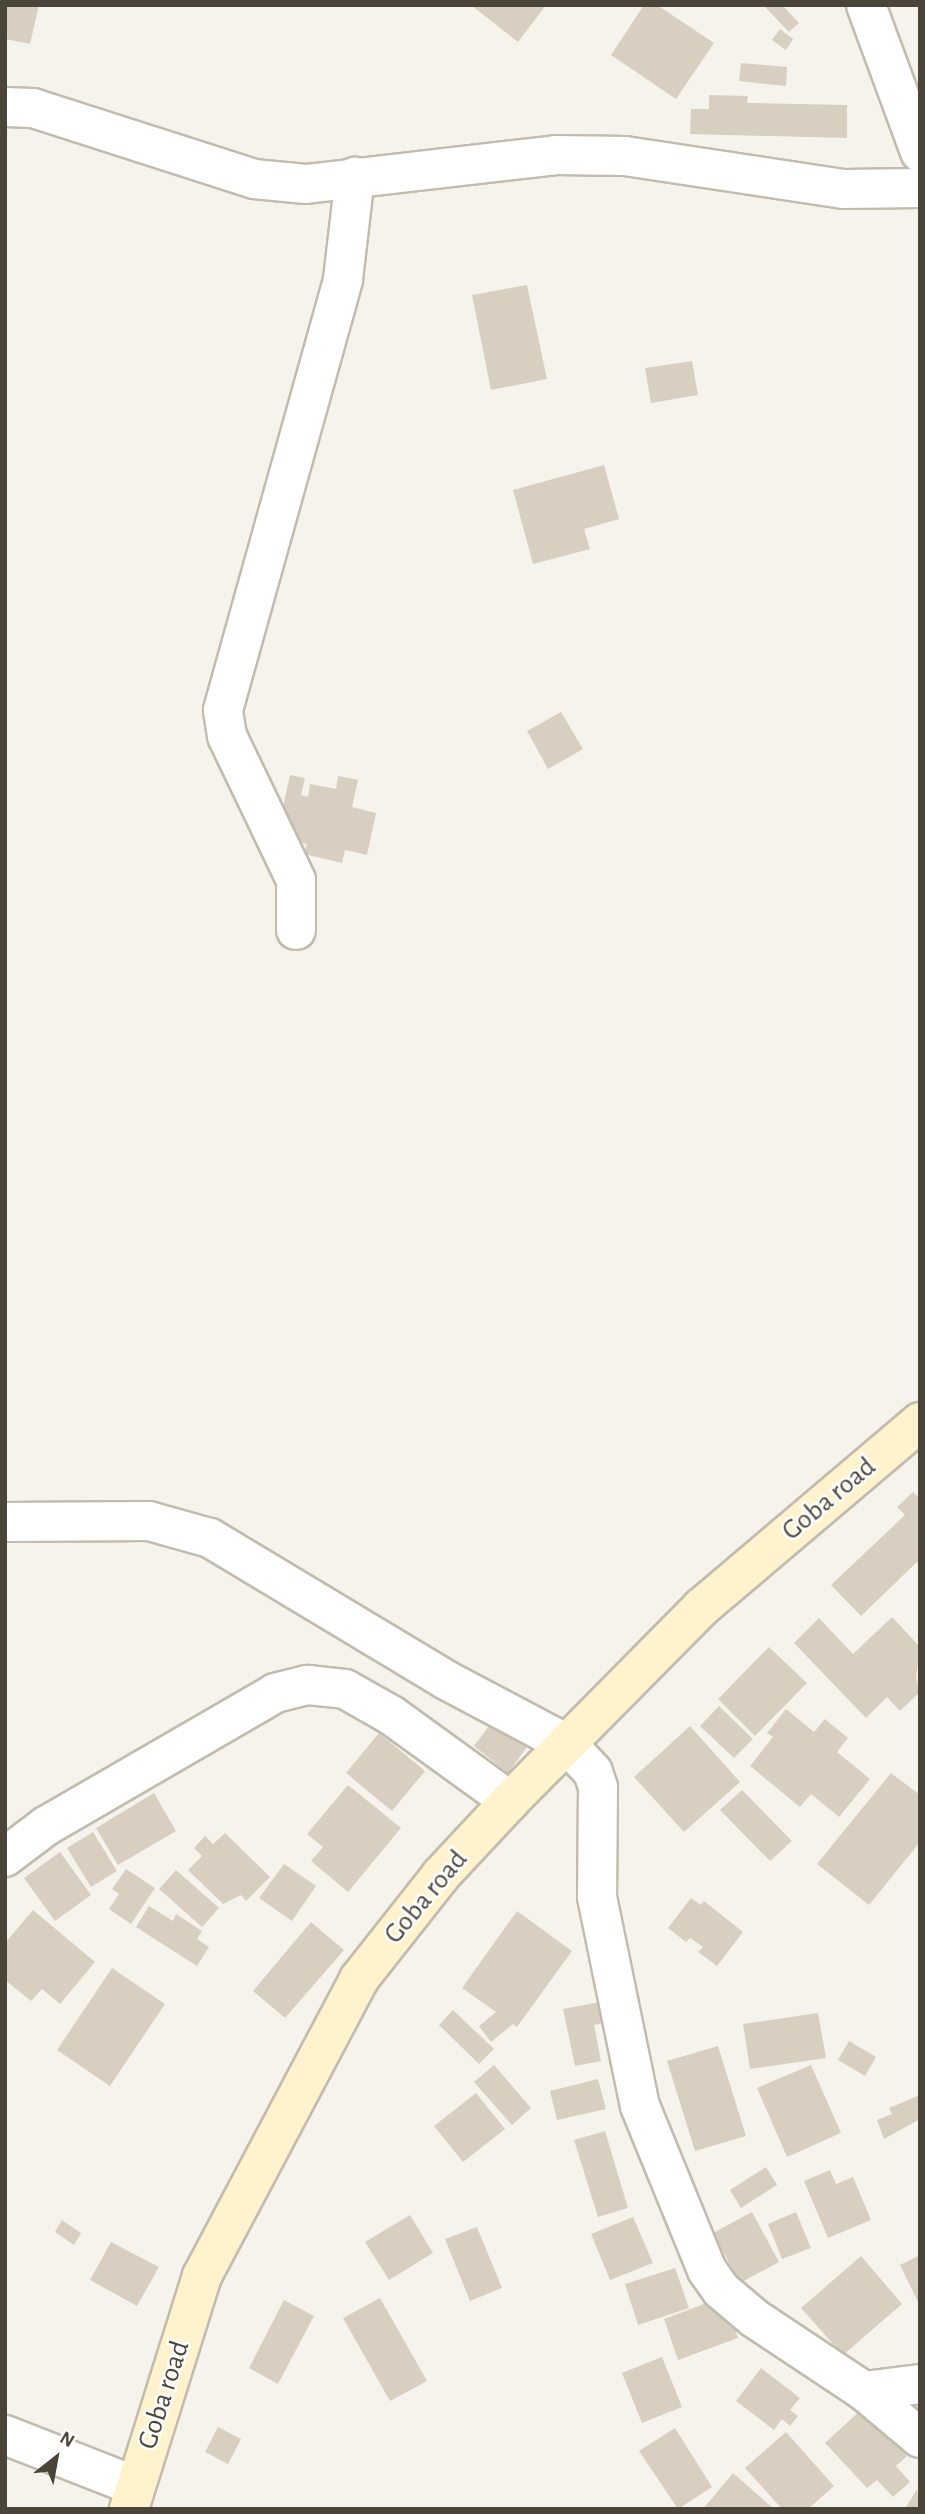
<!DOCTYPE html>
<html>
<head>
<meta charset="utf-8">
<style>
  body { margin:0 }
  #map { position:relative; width:925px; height:2514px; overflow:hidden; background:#f6f3ec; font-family:"Alegreya Sans",sans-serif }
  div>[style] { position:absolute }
  .building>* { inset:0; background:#d8cfc1 }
  .roads { filter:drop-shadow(2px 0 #c2bbae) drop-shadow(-2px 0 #c2bbae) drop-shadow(0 2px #c2bbae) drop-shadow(0 -2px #c2bbae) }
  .minor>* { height:38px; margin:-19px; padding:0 19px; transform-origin:19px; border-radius:19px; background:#fff }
  .tertiary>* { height:38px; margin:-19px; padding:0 19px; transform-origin:19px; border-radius:19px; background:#fff }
  .secondary>* { height:38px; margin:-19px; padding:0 19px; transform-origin:19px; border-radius:19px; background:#fff3cd }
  span { translate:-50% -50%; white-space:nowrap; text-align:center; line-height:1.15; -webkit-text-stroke:5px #fff; paint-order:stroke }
  .street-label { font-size:28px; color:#4b4439 }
  .frame { position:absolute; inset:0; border:7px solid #4b4439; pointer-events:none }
  .north { position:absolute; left:21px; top:2423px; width:70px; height:70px; -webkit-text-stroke:5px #fff; paint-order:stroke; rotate:31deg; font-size:19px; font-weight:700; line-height:28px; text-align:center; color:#4b4439 }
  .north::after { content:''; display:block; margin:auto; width:24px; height:32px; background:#4b4439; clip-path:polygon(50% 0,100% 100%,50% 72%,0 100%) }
</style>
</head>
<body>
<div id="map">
  <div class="building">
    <div style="clip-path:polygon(5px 5px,39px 5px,30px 44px,5px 39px)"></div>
    <div style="clip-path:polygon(471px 5px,546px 5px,518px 42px)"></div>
    <div style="clip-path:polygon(644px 5px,657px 5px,714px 43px,676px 99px,611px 55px)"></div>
    <div style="clip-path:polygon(782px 5px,799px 23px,789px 32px,765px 7px)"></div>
    <div style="clip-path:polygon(780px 29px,793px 39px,786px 50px,772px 40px)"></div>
    <div style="clip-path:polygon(741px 63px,787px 67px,786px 86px,739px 81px)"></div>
    <div style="clip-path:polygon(709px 95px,748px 96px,747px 103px,847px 105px,847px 138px,690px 134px,691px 109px,709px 109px)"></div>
    <div style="clip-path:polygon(527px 285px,547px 379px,491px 390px,472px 295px)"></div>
    <div style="clip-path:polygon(692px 361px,698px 395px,651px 403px,645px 368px)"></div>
    <div style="clip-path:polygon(604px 465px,619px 519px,584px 529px,590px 549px,533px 564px,513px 490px)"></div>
    <div style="clip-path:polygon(561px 712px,583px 749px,548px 769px,527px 731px)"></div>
    <div style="clip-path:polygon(290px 775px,305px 778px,301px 795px,308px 797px,310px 784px,336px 789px,338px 776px,358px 780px,352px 807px,376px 813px,367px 855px,345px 850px,342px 863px,304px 854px,307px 844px,286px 840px,279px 825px)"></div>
    <div style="clip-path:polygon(913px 1492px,920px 1499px,920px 1565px,917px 1562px,861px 1616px,831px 1585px,905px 1515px,897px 1507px)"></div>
    <div style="clip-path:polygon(892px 1617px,920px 1647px,916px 1678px,920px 1692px,900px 1711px,887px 1697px,866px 1718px,794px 1643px,819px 1618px,853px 1654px)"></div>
    <div style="clip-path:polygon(769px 1647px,807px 1683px,755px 1736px,718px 1699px)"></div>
    <div style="clip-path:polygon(719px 1706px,753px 1739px,734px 1758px,700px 1726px)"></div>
    <div style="clip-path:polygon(786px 1709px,814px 1732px,825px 1719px,848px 1738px,837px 1752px,870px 1779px,839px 1817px,811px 1794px,800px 1807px,750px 1766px,773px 1737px,767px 1733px)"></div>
    <div style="clip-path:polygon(499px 1713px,533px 1739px,508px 1773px,474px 1746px)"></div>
    <div style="clip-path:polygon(690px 1726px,740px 1782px,684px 1832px,634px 1777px)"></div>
    <div style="clip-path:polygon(379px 1733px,425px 1771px,392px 1811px,346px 1773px)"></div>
    <div style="clip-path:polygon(891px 1773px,920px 1795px,920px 1842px,869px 1905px,817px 1864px)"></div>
    <div style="clip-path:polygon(348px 1785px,401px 1828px,348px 1892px,311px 1861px,323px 1847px,307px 1834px)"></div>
    <div style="clip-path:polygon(742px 1790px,792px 1841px,770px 1861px,720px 1810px)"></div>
    <div style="clip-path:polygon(154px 1793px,176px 1831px,118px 1865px,96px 1828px)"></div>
    <div style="clip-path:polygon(93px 1832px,117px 1871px,91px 1887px,67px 1848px)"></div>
    <div style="clip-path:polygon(225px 1833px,270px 1877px,246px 1901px,241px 1895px,223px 1904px,188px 1870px,202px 1856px,194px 1848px,205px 1836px,213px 1844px)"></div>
    <div style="clip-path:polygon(60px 1852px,91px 1895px,55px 1921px,24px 1878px)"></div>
    <div style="clip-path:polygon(284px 1864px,316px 1886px,292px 1921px,259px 1898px)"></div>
    <div style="clip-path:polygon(126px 1869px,155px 1888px,131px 1924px,109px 1909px,119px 1894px,112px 1889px)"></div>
    <div style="clip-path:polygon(176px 1870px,219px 1908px,202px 1927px,159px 1889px)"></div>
    <div style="clip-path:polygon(691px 1898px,701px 1905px,704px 1901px,743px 1932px,717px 1966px,698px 1952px,703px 1947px,690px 1938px,686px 1942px,668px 1928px)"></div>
    <div style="clip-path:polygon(149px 1906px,173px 1921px,176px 1914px,202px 1931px,197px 1939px,209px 1947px,197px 1966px,136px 1927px)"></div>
    <div style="clip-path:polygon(33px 1910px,95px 1962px,60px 2004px,42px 1989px,31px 2001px,5px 1980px,5px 1943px)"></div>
    <div style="clip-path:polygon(517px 1911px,572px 1951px,517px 2027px,513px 2024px,491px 2042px,479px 2026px,496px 2012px,462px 1988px)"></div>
    <div style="clip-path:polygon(311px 1922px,344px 1950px,285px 2018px,253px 1991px)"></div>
    <div style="clip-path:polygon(112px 1968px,165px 2004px,110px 2086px,57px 2050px)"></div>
    <div style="clip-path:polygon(611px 2000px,614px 2021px,594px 2025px,601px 2061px,575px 2066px,563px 2009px)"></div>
    <div style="clip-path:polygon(453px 2010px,494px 2049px,479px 2064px,439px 2025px)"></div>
    <div style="clip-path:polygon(818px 2013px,826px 2058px,750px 2069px,743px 2024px)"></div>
    <div style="clip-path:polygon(849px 2041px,876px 2057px,865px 2076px,838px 2060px)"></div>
    <div style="clip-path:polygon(718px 2046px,746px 2136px,695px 2151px,667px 2061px)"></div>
    <div style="clip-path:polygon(494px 2065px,531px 2108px,512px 2125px,474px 2082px)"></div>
    <div style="clip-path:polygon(811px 2065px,841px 2133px,787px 2157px,757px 2088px)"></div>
    <div style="clip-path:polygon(598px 2079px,606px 2109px,557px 2120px,550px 2091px)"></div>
    <div style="clip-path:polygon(476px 2093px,505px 2129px,463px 2162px,434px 2126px)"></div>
    <div style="clip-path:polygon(920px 2095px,920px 2119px,884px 2139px,877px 2120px,892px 2114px,889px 2108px)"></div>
    <div style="clip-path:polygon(605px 2131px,628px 2208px,598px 2217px,574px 2140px)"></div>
    <div style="clip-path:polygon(766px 2167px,777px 2185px,741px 2208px,730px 2190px)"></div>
    <div style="clip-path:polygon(830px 2170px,836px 2184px,853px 2177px,871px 2220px,828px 2238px,804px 2181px)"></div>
    <div style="clip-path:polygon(752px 2212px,779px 2262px,740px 2283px,713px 2233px)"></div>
    <div style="clip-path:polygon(796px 2212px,811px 2248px,782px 2259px,768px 2224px)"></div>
    <div style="clip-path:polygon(410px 2215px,433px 2253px,389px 2280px,365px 2242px)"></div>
    <div style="clip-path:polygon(633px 2217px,653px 2263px,610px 2280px,591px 2234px)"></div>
    <div style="clip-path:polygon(62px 2220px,81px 2233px,74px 2245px,55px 2232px)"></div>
    <div style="clip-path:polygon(477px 2227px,502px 2288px,470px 2301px,445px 2239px)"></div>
    <div style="clip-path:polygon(111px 2242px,159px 2267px,137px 2306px,90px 2280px)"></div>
    <div style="clip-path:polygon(920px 2255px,920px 2306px,900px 2265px)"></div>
    <div style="clip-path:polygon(861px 2256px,902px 2304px,843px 2355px,801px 2308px)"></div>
    <div style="clip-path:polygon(675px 2268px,689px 2308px,638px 2325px,625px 2284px)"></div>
    <div style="clip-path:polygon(723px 2297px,738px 2338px,678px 2360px,664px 2319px)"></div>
    <div style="clip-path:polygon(380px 2298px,427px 2381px,390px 2401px,343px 2318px)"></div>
    <div style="clip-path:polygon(284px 2300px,314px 2316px,278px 2384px,249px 2368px)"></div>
    <div style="clip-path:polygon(662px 2357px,682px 2407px,642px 2423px,622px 2373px)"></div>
    <div style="clip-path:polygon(761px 2368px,800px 2398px,790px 2410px,798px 2416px,790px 2426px,782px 2419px,774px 2430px,736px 2401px)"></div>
    <div style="clip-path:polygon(863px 2408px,907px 2456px,896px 2466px,910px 2482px,893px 2497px,877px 2480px,867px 2488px,825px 2443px)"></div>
    <div style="clip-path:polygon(218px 2427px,241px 2439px,228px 2464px,205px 2452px)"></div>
    <div style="clip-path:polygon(675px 2428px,712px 2487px,678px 2509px,639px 2451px)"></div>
    <div style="clip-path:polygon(786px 2432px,834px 2486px,808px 2509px,782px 2509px,745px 2468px)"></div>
    <div style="clip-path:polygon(733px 2473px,774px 2509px,703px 2509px)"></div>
    <div style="clip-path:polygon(917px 2489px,920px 2509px,905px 2509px)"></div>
  </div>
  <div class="roads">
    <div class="minor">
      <div style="left:5px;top:107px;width:28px;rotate:2deg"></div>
      <div style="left:33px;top:108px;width:232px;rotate:17.8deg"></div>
      <div style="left:254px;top:179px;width:52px;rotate:5.5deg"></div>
      <div style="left:306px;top:184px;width:252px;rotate:-6.6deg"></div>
      <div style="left:556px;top:155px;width:69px;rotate:0.8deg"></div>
      <div style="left:625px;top:156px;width:221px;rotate:8.6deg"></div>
      <div style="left:844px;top:189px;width:76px;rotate:-0.8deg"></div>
      <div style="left:296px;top:930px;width:50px;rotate:-90deg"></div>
      <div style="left:296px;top:880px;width:160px;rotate:-115.6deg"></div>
      <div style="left:227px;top:736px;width:26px;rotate:-99deg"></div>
      <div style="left:223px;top:710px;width:447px;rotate:-74.4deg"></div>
      <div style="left:343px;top:279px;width:103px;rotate:-83.3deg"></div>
      <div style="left:5px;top:1522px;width:144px;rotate:-0.4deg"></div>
      <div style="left:149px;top:1521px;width:63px;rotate:15.6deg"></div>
      <div style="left:210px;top:1538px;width:275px;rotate:31deg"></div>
      <div style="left:446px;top:1680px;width:137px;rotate:27.9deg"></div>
      <div style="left:567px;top:1744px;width:38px;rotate:47deg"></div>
      <div style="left:593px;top:1772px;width:16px;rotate:72deg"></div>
      <div style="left:598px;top:1787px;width:110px;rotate:90.5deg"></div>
      <div style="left:597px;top:1897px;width:213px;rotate:78.4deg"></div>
      <div style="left:640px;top:2106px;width:177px;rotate:67.8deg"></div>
      <div style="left:707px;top:2270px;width:24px;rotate:55deg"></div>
      <div style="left:721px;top:2290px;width:43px;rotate:40.3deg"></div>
      <div style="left:754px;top:2318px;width:132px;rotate:33.6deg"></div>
      <div style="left:864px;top:2391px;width:73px;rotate:40deg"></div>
      <div style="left:5px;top:1857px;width:51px;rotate:-37.1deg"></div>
      <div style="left:46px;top:1826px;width:265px;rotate:-30.1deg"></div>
      <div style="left:275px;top:1693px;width:34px;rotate:-14deg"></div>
      <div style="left:308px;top:1685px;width:37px;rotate:6deg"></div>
      <div style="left:345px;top:1689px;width:53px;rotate:29.5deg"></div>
      <div style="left:391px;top:1715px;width:147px;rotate:35.9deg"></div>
      <div style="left:864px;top:2391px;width:56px;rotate:-7.1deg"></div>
      <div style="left:5px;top:2435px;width:140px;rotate:21.4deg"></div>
    </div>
    <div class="tertiary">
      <div style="left:866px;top:5px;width:157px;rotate:69.8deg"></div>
    </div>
    <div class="secondary">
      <div style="left:129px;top:2509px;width:244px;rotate:-72.6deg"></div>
      <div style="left:202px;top:2276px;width:336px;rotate:-62.1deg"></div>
      <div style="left:359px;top:1979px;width:132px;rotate:-51.7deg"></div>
      <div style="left:441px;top:1875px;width:101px;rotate:-47deg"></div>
      <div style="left:510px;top:1801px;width:273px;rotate:-45.3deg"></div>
      <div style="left:702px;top:1607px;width:286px;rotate:-40.3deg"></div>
    </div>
  </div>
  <div class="street-label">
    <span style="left:829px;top:1499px;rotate:-40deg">Goba road</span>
    <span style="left:426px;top:1897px;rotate:-50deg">Goba road</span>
    <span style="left:164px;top:2395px;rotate:-72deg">Goba road</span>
  </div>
  <div class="frame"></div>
  <div class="north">N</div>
</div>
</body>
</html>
